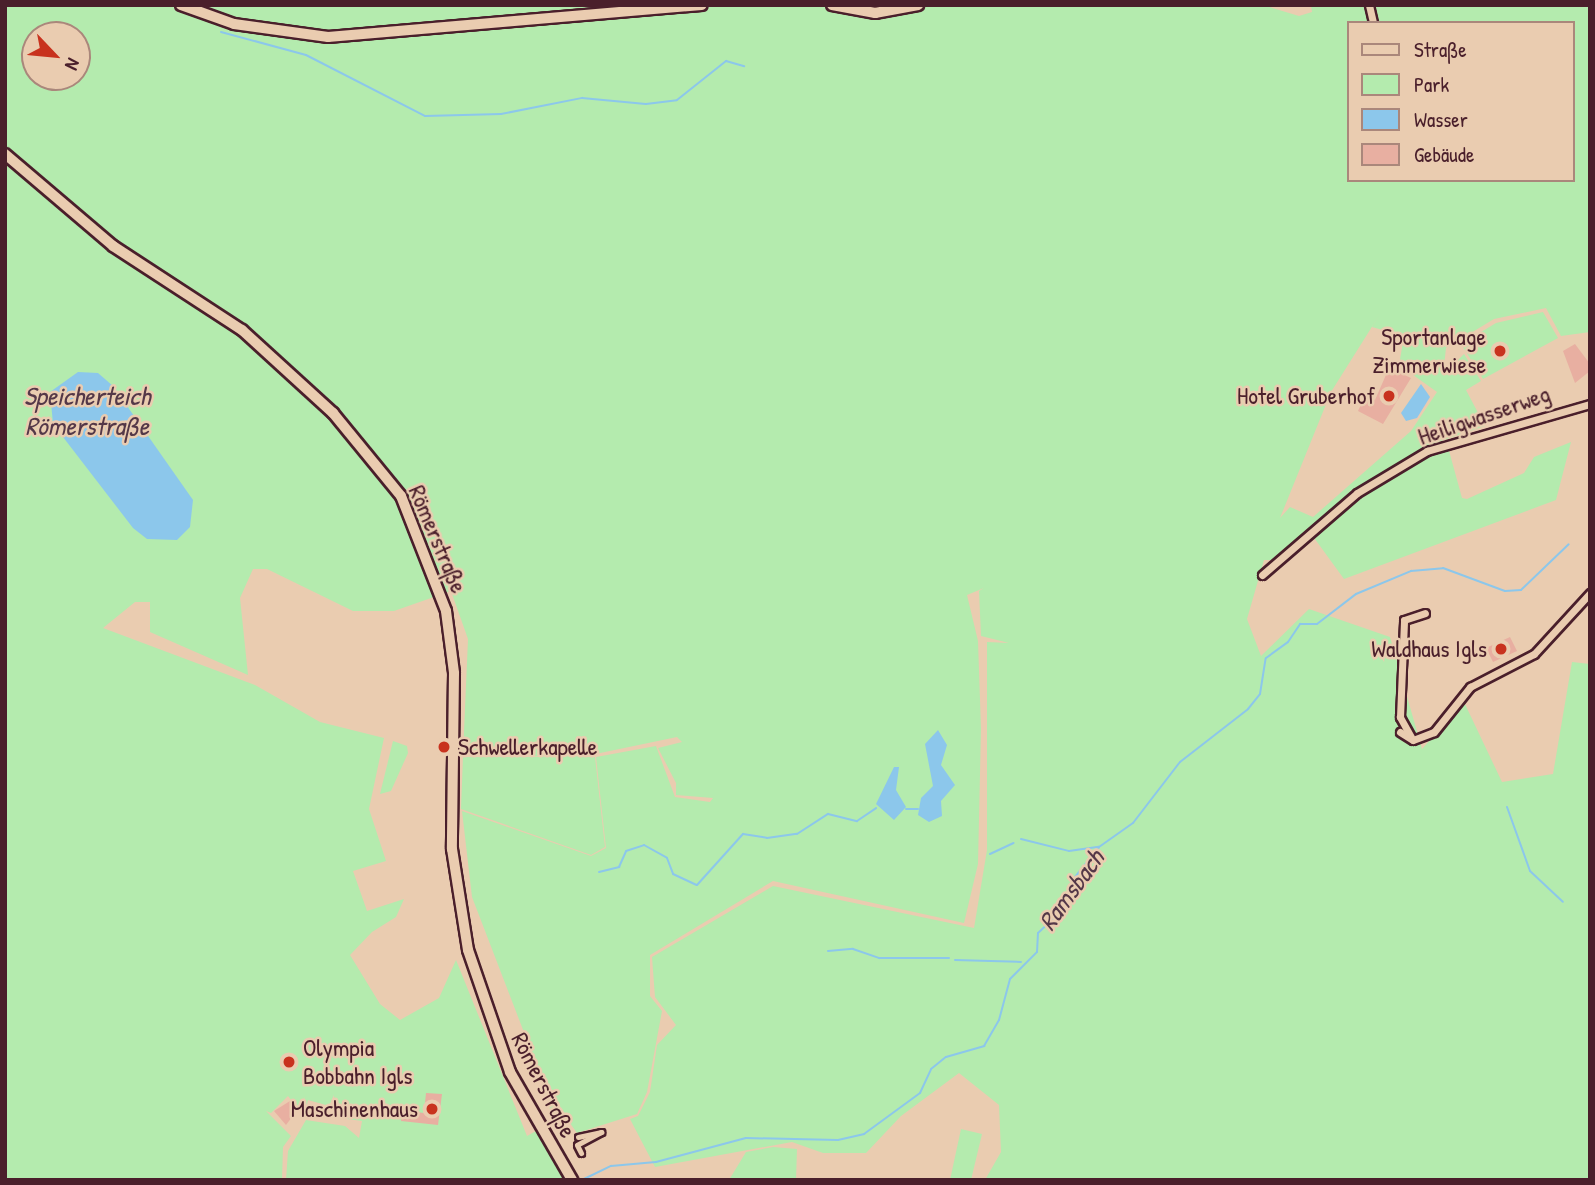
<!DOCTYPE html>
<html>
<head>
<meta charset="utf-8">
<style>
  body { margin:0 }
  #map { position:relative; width:1595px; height:1185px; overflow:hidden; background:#eaccb0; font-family:"Patrick Hand",sans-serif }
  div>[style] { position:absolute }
  .green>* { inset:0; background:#b4ebae }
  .water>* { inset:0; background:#8cc7eb }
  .stream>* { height:2px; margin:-1px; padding:0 1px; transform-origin:1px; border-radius:1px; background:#8cc7eb }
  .building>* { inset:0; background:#e8afa1 }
  .roads { filter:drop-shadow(2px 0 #4a1f2b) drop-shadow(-2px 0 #4a1f2b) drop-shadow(0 2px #4a1f2b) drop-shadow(0 -2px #4a1f2b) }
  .pedestrian>* { height:5px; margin:-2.5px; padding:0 2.5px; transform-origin:2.5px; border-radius:2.5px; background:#eaccb0 }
  .minor>* { height:7px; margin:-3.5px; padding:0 3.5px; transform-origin:3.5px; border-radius:3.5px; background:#eaccb0 }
  .secondary>* { height:10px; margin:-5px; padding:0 5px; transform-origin:5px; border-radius:5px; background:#eaccb0 }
  .dots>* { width:19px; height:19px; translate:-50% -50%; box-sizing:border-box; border:4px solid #eaccb0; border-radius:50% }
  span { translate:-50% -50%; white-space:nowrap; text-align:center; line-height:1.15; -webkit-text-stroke:5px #eaccb0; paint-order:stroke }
  .poi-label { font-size:24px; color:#4a1f2b }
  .right { translate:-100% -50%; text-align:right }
  .left { translate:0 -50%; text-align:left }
  .street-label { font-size:24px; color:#4a1f2b }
  .water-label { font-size:26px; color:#543848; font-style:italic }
  .frame { position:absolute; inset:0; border:7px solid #4a1f2b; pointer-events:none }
  .legend { position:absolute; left:1347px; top:21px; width:228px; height:161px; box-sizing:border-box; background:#eaccb0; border:2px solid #aa877b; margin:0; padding:9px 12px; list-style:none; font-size:21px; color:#4a1f2b }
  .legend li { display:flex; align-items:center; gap:14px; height:35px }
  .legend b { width:35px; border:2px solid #aa877b }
  .north { position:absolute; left:21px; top:21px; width:70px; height:70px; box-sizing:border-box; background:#eaccb0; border:2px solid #aa877b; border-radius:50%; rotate:116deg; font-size:19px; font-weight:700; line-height:28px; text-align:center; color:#4a1f2b }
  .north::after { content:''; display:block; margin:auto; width:24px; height:32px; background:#c8321e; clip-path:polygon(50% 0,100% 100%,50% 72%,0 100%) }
</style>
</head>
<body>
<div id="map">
  <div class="green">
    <div style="clip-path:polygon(evenodd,5px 5px,1263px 5px,1299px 16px,1312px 12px,1311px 5px,1590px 5px,1590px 332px,1561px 336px,1546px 308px,1494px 319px,1446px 348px,1443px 375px,1464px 354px,1481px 381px,1466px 390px,1485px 426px,1429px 445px,1345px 499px,1274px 560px,1264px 560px,1247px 619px,1261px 656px,1309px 609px,1390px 637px,1422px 749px,1464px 702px,1502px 782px,1553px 774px,1572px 662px,1590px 664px,1590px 1180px,985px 1180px,1001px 1152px,999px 1105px,959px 1073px,901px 1116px,866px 1153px,823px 1153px,792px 1142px,655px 1167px,630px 1119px,638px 1116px,650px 1092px,657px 1045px,676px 1025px,655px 997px,652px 957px,773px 886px,974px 928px,987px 850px,987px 642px,1009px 643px,981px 636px,979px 591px,984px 588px,967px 595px,978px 641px,981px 729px,978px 864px,964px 923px,773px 881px,650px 955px,650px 996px,662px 1011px,647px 1092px,637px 1114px,577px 1133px,565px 1116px,553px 1124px,545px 1087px,472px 897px,462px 811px,591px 856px,606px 848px,596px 757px,656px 746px,675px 797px,710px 802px,713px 798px,676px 795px,676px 783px,658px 748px,682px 742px,677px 737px,581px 757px,463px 755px,468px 639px,451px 591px,394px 611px,353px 611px,267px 569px,253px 569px,240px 598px,248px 675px,150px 632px,150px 602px,135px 602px,103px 628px,255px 685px,320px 722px,384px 738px,369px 809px,386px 861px,353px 871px,367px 911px,404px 899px,396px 917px,372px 932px,350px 955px,380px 1004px,400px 1020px,439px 998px,456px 960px,527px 1136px,536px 1131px,567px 1180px,286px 1180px,288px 1151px,306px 1120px,345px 1126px,359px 1138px,362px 1121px,334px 1117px,334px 1095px,329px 1106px,308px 1100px,304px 1116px,288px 1096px,271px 1113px,266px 1111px,291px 1136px,283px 1147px,282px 1180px,5px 1180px,5px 5px,1348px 23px,1572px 23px,1572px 180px,1348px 180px,1348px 23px,5px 5px,35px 35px,77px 35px,77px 77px,35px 77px,35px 35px,5px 5px,1380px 314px,1372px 327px,1404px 336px,1399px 365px,1437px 392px,1411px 431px,1313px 517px,1290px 507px,1280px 518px,1331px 392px,1380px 314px)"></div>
    <div style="clip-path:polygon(1543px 312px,1558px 338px,1483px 379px,1461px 344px,1496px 323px)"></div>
    <div style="clip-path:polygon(1571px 442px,1556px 500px,1344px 579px,1312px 535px,1345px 505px,1435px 450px,1448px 447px,1462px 498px,1467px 499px,1524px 473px,1534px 457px)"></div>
    <div style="clip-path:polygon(393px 741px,407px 746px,408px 753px,391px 791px,380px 794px)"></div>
    <div style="clip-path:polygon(463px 757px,595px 757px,605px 847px,591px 855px,461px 809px)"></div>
    <div style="clip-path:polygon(961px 1129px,982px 1134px,971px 1180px,950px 1180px)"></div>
    <div style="clip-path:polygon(773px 1147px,797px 1149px,796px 1180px,729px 1180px,746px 1152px)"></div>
  </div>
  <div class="water">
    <div style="clip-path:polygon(78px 372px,98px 373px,113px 386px,193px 500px,190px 527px,177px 540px,147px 539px,133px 528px,53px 424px,50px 392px)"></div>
    <div style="clip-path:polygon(1421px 384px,1430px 397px,1417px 418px,1406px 421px,1401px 413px)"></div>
    <div style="clip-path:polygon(938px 730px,947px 745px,941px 765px,955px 785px,941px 801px,942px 816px,929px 822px,918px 815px,921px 798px,933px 786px,925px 744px)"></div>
    <div style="clip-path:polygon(894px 767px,899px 767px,896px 790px,906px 807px,894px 820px,876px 804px)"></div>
  </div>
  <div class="stream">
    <div style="left:221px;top:32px;width:88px;rotate:15.1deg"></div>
    <div style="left:306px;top:55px;width:134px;rotate:27.1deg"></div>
    <div style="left:425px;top:116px;width:76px;rotate:-1.5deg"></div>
    <div style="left:501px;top:114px;width:83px;rotate:-11.2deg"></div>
    <div style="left:582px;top:98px;width:64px;rotate:5.4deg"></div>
    <div style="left:646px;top:104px;width:31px;rotate:-7deg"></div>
    <div style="left:677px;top:100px;width:63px;rotate:-38.5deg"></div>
    <div style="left:726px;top:61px;width:19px;rotate:16deg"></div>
    <div style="left:1507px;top:807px;width:68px;rotate:70.2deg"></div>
    <div style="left:1530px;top:871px;width:45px;rotate:43.2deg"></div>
    <div style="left:906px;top:809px;width:12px"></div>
    <div style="left:1021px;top:839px;width:49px;rotate:14deg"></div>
    <div style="left:1069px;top:851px;width:30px;rotate:-8deg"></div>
    <div style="left:990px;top:854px;width:26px;rotate:-25deg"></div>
    <div style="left:599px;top:872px;width:21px;rotate:-14deg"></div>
    <div style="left:619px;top:867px;width:17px;rotate:-66deg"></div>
    <div style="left:626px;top:851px;width:19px;rotate:-18deg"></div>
    <div style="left:644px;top:845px;width:26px;rotate:29deg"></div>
    <div style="left:667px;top:858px;width:17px;rotate:69deg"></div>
    <div style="left:673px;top:874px;width:26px;rotate:25deg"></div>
    <div style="left:697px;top:885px;width:69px;rotate:-48deg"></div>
    <div style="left:743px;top:834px;width:24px;rotate:9deg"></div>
    <div style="left:767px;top:838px;width:30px;rotate:-8deg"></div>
    <div style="left:797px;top:834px;width:37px;rotate:-33deg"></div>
    <div style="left:828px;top:814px;width:30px;rotate:14deg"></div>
    <div style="left:857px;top:821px;width:23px;rotate:-34deg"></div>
    <div style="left:828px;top:951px;width:25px;rotate:-5deg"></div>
    <div style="left:853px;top:949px;width:28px;rotate:19deg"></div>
    <div style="left:879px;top:958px;width:70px"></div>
    <div style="left:955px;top:960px;width:66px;rotate:1.7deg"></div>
    <div style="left:584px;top:1179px;width:30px;rotate:-26deg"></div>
    <div style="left:611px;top:1166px;width:45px;rotate:-5.1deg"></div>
    <div style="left:656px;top:1162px;width:93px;rotate:-14.9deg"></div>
    <div style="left:746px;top:1138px;width:92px;rotate:1.2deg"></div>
    <div style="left:838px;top:1140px;width:27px;rotate:-13deg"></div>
    <div style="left:864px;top:1134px;width:69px;rotate:-36.2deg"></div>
    <div style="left:920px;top:1093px;width:26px;rotate:-65deg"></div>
    <div style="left:931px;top:1069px;width:19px;rotate:-39deg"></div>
    <div style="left:946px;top:1057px;width:40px;rotate:-16deg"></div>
    <div style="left:984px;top:1046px;width:30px;rotate:-60deg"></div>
    <div style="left:999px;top:1020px;width:42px;rotate:-75deg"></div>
    <div style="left:1010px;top:979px;width:38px;rotate:-45deg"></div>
    <div style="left:1037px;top:952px;width:19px;rotate:-87deg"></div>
    <div style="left:1038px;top:933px;width:26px;rotate:-43deg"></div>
    <div style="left:1057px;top:915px;width:42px;rotate:-64.7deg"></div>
    <div style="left:1075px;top:877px;width:38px;rotate:-51deg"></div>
    <div style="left:1099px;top:847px;width:42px;rotate:-35.2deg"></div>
    <div style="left:1133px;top:823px;width:77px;rotate:-52.4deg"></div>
    <div style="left:1180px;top:762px;width:86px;rotate:-37.9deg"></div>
    <div style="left:1248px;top:709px;width:19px;rotate:-51deg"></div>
    <div style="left:1260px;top:694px;width:36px;rotate:-81deg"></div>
    <div style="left:1266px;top:658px;width:27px;rotate:-36deg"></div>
    <div style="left:1288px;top:642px;width:22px;rotate:-56deg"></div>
    <div style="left:1300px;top:624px;width:17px"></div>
    <div style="left:1317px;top:624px;width:49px;rotate:-37.6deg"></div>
    <div style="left:1356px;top:594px;width:60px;rotate:-22.7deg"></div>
    <div style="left:1411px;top:571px;width:32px;rotate:-5deg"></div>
    <div style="left:1443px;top:568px;width:66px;rotate:20.4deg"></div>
    <div style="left:1505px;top:591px;width:16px;rotate:-4deg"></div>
    <div style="left:1521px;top:590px;width:66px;rotate:-43.8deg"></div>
  </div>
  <div class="building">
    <div style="clip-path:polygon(1575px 344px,1590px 364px,1590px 371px,1575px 383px,1563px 351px)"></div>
    <div style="clip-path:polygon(1389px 368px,1411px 378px,1383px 424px,1358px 411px,1365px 396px,1375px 400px)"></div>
    <div style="clip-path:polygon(1510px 637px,1517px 651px,1493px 662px,1486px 648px)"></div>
    <div style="clip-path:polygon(426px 1093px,442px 1094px,438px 1125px,401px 1121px,402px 1110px,424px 1113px)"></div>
    <div style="clip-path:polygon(290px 1101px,298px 1109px,286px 1125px,274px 1111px)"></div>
  </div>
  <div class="roads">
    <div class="pedestrian">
      <div style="left:578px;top:1137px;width:24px;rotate:-12deg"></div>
      <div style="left:601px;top:1132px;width:27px;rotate:152deg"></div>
      <div style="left:577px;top:1145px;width:9px;rotate:63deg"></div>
    </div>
    <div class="minor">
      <div style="left:1369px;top:5px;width:18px;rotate:77deg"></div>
      <div style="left:1262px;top:575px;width:125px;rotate:-40.8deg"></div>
      <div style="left:1357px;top:493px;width:82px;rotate:-31deg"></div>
      <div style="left:1427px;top:451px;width:170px;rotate:-16.1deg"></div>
      <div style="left:1400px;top:732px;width:15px;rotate:32deg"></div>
      <div style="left:1413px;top:740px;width:22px;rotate:-21deg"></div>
      <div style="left:1434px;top:732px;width:58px;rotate:-51.3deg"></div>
      <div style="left:1470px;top:687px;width:72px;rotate:-27.3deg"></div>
      <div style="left:1534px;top:654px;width:83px;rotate:-47.4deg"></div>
      <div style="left:1411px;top:737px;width:23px;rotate:-119deg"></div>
      <div style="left:1400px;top:717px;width:97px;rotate:-87.6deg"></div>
      <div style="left:1404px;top:620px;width:22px;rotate:-18deg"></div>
    </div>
    <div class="secondary">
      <div style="left:181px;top:5px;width:56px;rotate:19.7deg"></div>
      <div style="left:234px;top:24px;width:95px;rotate:7.9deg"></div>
      <div style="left:328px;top:37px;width:375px;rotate:-4.9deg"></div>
      <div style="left:832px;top:5px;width:44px;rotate:10.5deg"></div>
      <div style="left:875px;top:13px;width:44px;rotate:-10.5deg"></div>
      <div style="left:5px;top:154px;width:142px;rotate:40.4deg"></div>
      <div style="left:113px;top:246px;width:154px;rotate:33.1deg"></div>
      <div style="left:242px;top:330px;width:123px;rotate:42.4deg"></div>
      <div style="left:333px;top:413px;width:107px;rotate:50.7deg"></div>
      <div style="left:401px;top:496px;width:123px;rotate:68.6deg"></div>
      <div style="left:446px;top:611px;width:63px;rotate:82.6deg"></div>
      <div style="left:454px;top:673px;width:176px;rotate:90.7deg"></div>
      <div style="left:452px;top:849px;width:102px;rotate:81deg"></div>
      <div style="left:468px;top:950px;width:129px;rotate:71deg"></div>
      <div style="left:510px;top:1072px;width:125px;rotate:60.1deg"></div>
    </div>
  </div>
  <div class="dots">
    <div style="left:1500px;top:351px;background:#c8321e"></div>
    <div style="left:1389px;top:396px;background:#c8321e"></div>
    <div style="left:1501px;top:649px;background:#c8321e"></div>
    <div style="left:444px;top:747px;background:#c8321e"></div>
    <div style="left:289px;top:1062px;background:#c8321e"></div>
    <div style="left:432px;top:1109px;background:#c8321e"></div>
  </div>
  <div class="poi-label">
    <span class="right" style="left:1486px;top:351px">Sportanlage<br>Zimmerwiese</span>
    <span class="right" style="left:1375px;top:396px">Hotel Gruberhof</span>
    <span class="right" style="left:1487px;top:649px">Waldhaus Igls</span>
    <span class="left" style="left:458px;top:747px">Schwellerkapelle</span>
    <span class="left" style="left:303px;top:1062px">Olympia<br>Bobbahn Igls</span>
    <span class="right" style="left:418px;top:1109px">Maschinenhaus</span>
  </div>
  <div class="street-label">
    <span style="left:1484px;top:415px;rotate:-19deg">Heiligwasserweg</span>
    <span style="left:438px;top:539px;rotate:67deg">Römerstraße</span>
    <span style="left:544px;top:1085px;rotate:63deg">Römerstraße</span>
  </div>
  <div class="water-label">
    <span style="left:87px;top:411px">Speicherteich<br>Römerstraße</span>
    <span style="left:1071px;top:890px;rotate:-54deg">Ramsbach</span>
  </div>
  <div class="frame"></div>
  <ul class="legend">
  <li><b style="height:9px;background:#eaccb0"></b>Straße</li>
  <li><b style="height:19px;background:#b4ebae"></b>Park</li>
  <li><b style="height:19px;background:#8cc7eb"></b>Wasser</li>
  <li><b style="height:19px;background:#e8afa1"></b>Gebäude</li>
  </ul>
  <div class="north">N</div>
</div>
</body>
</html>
